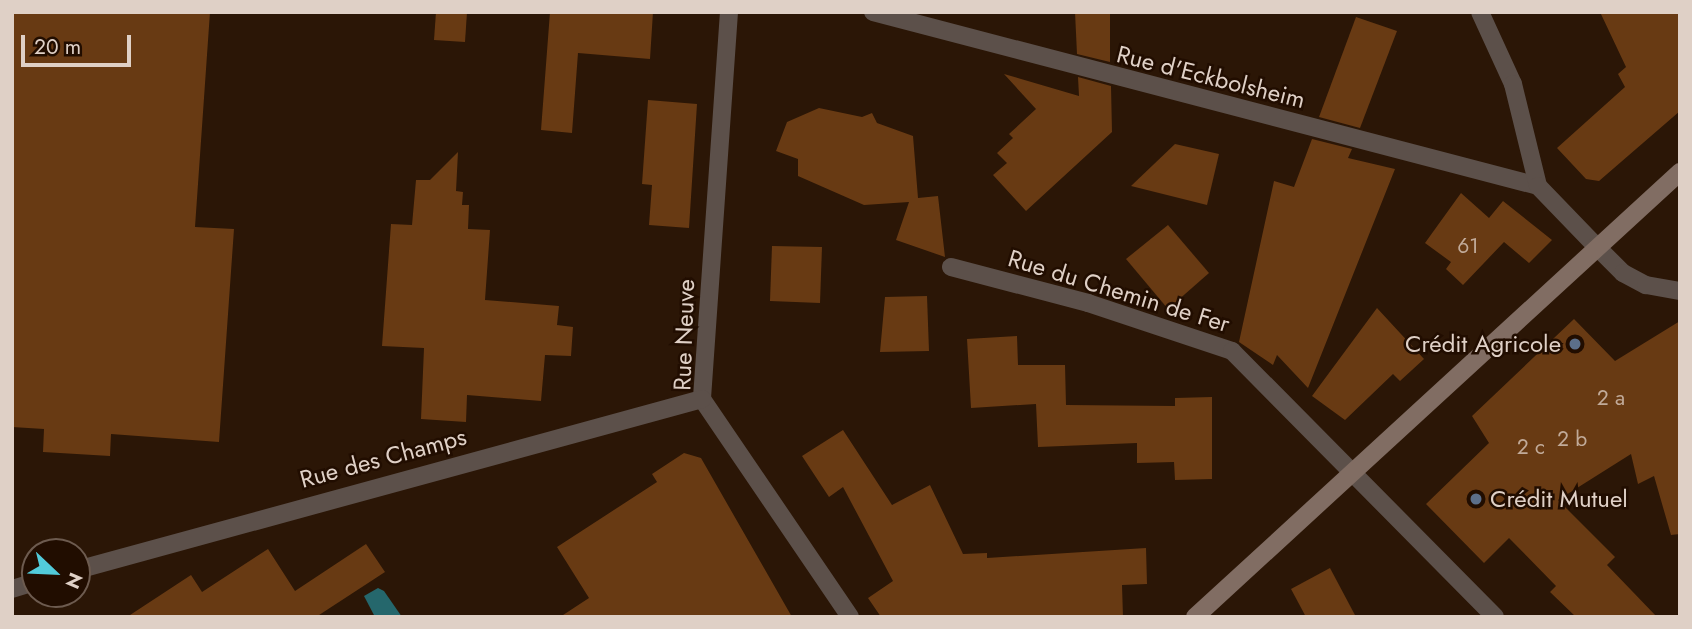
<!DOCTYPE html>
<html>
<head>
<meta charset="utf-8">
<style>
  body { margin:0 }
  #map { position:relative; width:1692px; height:629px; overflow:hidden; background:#2b1606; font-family:Jost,sans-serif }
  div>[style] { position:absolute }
  .water>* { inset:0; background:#25676c }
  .building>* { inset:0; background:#683a13 }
  .minor>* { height:18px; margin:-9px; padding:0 9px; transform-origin:9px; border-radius:9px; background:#5c504a }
  .tertiary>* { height:18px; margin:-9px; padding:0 9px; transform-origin:9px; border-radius:9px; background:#5c504a }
  .secondary>* { height:18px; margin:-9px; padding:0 9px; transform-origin:9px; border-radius:9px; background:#816d63 }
  .dots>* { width:19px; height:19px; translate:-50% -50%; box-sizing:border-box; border:4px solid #210d00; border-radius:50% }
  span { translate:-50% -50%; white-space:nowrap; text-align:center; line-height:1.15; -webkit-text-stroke:5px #210d00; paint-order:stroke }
  .number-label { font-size:21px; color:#c1aa99 }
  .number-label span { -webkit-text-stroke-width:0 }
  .street-label { font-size:24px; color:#dfd0c6 }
  .poi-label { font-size:24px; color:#dfd0c6 }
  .right { translate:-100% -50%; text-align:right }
  .left { translate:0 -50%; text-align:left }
  .frame { position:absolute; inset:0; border:14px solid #dfd0c6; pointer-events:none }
  .north { position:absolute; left:21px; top:538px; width:70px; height:70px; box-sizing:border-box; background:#210d00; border:2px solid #6d5b4f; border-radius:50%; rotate:113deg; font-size:19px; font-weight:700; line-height:28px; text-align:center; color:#dfd0c6 }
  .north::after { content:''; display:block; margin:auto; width:24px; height:32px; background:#52cbda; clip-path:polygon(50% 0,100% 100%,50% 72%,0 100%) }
  .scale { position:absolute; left:21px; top:35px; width:110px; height:32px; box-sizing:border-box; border:4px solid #dfd0c6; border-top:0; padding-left:9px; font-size:21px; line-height:24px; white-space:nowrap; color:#dfd0c6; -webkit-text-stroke:5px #210d00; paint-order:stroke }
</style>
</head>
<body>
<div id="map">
  <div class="water">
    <div style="clip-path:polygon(378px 588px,384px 591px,402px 617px,375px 617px,364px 596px)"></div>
  </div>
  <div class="building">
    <div style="clip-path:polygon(12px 12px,210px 12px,195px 227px,234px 229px,219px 442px,111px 434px,110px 456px,43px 452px,44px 429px,12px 427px)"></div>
    <div style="clip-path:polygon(436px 12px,467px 12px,465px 42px,434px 40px)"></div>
    <div style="clip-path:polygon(550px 12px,653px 12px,650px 59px,578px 53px,572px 133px,541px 130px)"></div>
    <div style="clip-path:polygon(1075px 12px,1110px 12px,1110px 62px,1077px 54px)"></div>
    <div style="clip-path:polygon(1600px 12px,1680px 12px,1680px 111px,1599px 181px,1586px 179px,1557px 148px,1625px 87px,1618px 74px,1626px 67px)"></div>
    <div style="clip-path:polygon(1356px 17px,1397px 31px,1360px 128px,1319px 117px)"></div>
    <div style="clip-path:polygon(1004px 74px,1079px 96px,1078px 77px,1111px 86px,1112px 132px,1026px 211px,993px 175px,1007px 163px,997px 153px,1013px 138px,1009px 134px,1036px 109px)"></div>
    <div style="clip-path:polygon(648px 100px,697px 104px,689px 228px,649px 225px,652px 185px,642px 184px)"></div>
    <div style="clip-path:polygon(819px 108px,862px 117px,872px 113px,877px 123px,913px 136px,918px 198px,938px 196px,945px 257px,896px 240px,909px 202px,864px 205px,798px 176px,798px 159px,776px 151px,787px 122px)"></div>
    <div style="clip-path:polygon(1312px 139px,1352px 149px,1348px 158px,1395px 169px,1308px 388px,1277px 355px,1273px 365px,1239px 342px,1274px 181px,1294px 187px)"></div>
    <div style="clip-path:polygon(1175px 144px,1219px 154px,1207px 205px,1131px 186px)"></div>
    <div style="clip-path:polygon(458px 152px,456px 191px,463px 192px,462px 205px,469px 205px,468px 229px,490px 230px,485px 300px,559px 306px,557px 325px,573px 327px,571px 356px,545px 355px,541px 401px,467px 395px,466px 422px,421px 419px,424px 348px,382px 346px,391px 224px,412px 225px,416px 180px,430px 180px)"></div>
    <div style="clip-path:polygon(1461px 193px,1489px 218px,1503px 201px,1552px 240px,1529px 263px,1504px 242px,1463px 285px,1446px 269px,1451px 262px,1425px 243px)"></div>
    <div style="clip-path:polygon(1168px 225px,1209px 273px,1168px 309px,1126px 259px)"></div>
    <div style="clip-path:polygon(772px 246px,822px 247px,820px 303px,770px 301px)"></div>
    <div style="clip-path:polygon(927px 296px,929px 351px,880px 352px,885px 297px)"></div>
    <div style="clip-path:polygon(1377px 308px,1424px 359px,1400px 381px,1393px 374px,1345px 420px,1312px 396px)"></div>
    <div style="clip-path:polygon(1574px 319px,1615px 361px,1680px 321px,1680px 534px,1671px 535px,1654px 476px,1638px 484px,1631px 454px,1558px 500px,1615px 557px,1607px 565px,1657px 617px,1576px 617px,1550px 592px,1556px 586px,1509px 538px,1484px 563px,1426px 504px,1489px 443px,1472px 416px)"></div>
    <div style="clip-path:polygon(1017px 336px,1018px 365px,1065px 365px,1066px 405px,1175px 406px,1175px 398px,1212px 397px,1212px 479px,1175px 480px,1174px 462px,1137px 463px,1137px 443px,1038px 447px,1036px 404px,971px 408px,967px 339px)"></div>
    <div style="clip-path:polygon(843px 430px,892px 505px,930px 485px,963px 554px,987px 553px,987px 558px,1146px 548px,1147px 584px,1122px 585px,1123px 617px,881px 617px,868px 598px,893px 581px,843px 487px,829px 497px,802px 456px)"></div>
    <div style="clip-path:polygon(684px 453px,701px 458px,792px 617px,560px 617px,589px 598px,557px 547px,657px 482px,652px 474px)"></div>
    <div style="clip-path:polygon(366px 544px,385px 572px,316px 617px,127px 617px,191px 575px,202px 592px,268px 549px,295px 591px)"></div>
    <div style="clip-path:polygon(1330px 568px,1356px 617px,1306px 617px,1291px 589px)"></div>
  </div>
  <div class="minor">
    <div style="left:729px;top:12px;width:388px;rotate:94deg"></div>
    <div style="left:702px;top:399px;width:263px;rotate:55.8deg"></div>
    <div style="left:873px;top:12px;width:687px;rotate:14.66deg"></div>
    <div style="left:1480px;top:12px;width:79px;rotate:65.4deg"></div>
    <div style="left:1513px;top:84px;width:105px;rotate:76.2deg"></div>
    <div style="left:1538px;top:186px;width:83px;rotate:46deg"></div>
    <div style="left:951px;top:267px;width:142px;rotate:14.7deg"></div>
    <div style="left:1088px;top:303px;width:152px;rotate:18.4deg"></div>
    <div style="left:1232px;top:351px;width:374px;rotate:45.3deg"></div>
    <div style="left:77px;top:570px;width:648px;rotate:-15.3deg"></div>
    <div style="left:12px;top:589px;width:24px;rotate:-17deg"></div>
  </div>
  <div class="tertiary">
    <div style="left:1596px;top:246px;width:38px;rotate:45deg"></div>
    <div style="left:1623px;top:273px;width:26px;rotate:28deg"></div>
    <div style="left:1646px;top:285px;width:35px;rotate:10deg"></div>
  </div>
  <div class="secondary">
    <div style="left:1195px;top:617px;width:658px;rotate:-42.54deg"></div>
  </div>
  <div class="dots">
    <div style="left:1575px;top:344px;background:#5c6f8a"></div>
    <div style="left:1476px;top:499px;background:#5c6f8a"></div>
  </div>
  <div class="number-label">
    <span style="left:1468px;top:246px">61</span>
    <span style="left:1611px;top:398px">2 a</span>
    <span style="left:1572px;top:439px">2 b</span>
    <span style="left:1531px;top:447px">2 c</span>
  </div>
  <div class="street-label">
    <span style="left:1211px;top:77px;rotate:14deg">Rue d'Eckbolsheim</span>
    <span style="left:1119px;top:291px;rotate:17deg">Rue du Chemin de Fer</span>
    <span style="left:684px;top:335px;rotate:-88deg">Rue Neuve</span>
    <span style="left:383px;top:458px;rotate:-15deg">Rue des Champs</span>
  </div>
  <div class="poi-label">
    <span class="right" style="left:1561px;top:344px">Crédit Agricole</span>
    <span class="left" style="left:1490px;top:499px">Crédit Mutuel</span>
  </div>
  <div class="frame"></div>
  <div class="north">N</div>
  <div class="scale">20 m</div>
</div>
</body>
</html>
